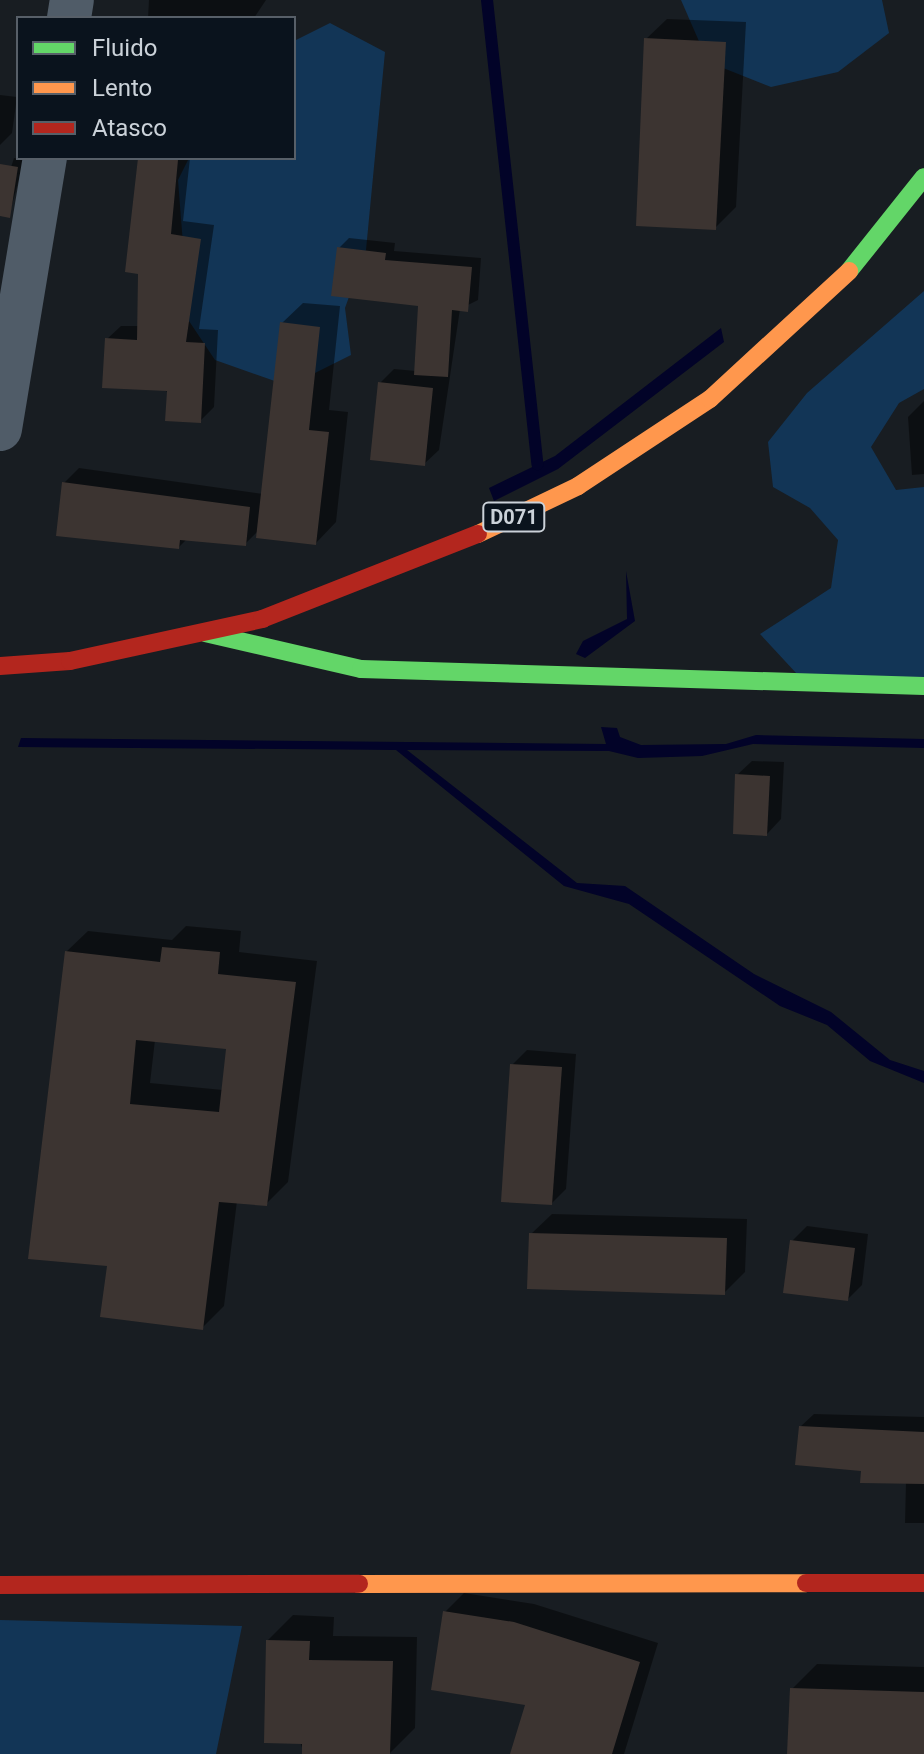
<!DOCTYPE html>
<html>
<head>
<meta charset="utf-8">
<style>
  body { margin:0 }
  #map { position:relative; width:924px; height:1754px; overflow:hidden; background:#181d22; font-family:Roboto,sans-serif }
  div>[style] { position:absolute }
  .green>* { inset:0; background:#123556 }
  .water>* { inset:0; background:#020328 }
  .shadow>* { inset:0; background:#0007 }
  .stream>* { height:12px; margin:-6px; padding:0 6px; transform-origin:6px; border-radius:6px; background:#020328 }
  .building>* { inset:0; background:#3c3431 }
  .street>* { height:44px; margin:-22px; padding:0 22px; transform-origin:22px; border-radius:22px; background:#505c68 }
  .fast>* { height:18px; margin:-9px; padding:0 9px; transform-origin:9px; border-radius:9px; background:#63d668 }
  .slow>* { height:18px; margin:-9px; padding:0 9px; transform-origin:9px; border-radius:9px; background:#ff974d }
  .jam>* { height:18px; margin:-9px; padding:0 9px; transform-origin:9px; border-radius:9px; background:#b3261e }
  span { translate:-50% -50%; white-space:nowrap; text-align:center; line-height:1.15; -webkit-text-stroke:6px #0a131d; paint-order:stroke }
  .shield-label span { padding:2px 6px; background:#0a131d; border:2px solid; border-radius:6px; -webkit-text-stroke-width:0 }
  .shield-label { font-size:20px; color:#cbd2d9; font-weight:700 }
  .legend { position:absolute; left:16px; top:16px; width:280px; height:144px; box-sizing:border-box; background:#0a131d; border:2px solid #575f68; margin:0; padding:10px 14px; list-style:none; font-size:24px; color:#cbd2d9 }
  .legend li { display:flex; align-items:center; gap:16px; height:40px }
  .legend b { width:40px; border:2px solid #575f68 }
</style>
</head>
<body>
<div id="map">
  <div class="green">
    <div style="clip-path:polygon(681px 0,882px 0,889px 33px,838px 72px,771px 87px,708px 62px)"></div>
    <div style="clip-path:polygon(330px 23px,385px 52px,366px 250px,345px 308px,351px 355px,289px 386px,215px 360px,189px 321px,178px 180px,189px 158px,294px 158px,294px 41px)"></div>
    <div style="clip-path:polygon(924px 291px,924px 389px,899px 403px,871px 447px,896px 490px,924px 487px,924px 678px,797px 674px,760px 634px,831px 588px,838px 540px,810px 508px,773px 487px,768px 442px,807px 393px)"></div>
    <div style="clip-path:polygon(0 1620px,242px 1626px,216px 1754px,0 1754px)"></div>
  </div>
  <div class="water">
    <div style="clip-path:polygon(721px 328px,724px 342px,558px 469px,494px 501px,489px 488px,555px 456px)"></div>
    <div style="clip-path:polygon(626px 571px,635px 621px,585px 658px,576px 654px,583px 641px,627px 619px)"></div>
    <div style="clip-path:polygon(601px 727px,617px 728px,620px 737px,641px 745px,726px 744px,756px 735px,924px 739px,924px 748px,753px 744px,702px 756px,638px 758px,609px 751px,407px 750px,577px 883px,625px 886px,754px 974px,831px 1012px,890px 1060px,924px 1071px,924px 1083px,870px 1061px,827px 1025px,780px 1006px,629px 904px,564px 886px,396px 750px,18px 747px,21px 738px,606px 744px)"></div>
  </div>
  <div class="shadow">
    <div style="clip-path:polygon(149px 0,266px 0,254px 18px,148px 18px)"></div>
    <div style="clip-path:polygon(667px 19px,746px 22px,736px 207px,715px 228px,646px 39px)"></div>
    <div style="clip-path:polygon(0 95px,17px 97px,12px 133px,0 145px)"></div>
    <div style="clip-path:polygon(14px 158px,24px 160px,9px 216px,0 214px,0 202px)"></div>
    <div style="clip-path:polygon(140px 158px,190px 158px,183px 221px,214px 225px,199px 329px,218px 330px,214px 407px,200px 421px,107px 339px,121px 326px,139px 326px,141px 272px,127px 271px)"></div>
    <div style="clip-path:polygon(349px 238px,395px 243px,394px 251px,481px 258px,478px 300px,460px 309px,439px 450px,424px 464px,380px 383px,394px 369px,416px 371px,420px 305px,339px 248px)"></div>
    <div style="clip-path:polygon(303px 303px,340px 306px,329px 410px,348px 412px,336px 522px,316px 543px,259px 530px,245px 544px,187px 539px,179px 547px,64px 483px,79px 468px,263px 494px,282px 323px)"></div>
    <div style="clip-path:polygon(924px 401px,924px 474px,912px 475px,908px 417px)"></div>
    <div style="clip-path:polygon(752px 761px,784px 762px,781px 819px,767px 834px,737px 775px)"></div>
    <div style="clip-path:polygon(evenodd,186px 926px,241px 931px,239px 952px,317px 961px,288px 1182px,266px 1204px,237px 1201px,224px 1306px,202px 1328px,109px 1264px,66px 952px,88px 931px,172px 940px,186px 926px,155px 1040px,228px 1047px,223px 1090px,150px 1083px,155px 1040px)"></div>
    <div style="clip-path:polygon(527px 1050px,576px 1054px,566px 1189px,552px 1203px,512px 1065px)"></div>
    <div style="clip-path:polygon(552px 1214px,747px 1219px,745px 1272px,724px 1293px,531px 1234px)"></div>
    <div style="clip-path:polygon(807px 1226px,868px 1234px,862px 1285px,848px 1299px,792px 1241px)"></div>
    <div style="clip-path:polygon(814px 1414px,924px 1417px,924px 1523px,905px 1523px,906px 1482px,863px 1469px,800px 1427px)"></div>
    <div style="clip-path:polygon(464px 1593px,534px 1604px,658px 1643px,624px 1754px,512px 1754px,528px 1703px,445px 1612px)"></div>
    <div style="clip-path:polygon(293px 1615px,334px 1617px,333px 1636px,417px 1637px,415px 1728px,390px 1753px,304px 1754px,268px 1640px)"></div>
    <div style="clip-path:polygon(817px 1664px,924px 1667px,924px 1754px,789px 1754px,792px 1689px)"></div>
  </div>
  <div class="stream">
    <div style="left:487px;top:0;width:467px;rotate:83.8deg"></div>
  </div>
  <div class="building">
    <div style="clip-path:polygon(644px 38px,726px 42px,716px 230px,636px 226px)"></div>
    <div style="clip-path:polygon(138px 158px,178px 160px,171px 234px,201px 239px,186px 342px,205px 343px,201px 423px,165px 421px,167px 391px,102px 388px,105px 338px,137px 340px,138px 274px,125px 272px)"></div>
    <div style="clip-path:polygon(0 164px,18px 167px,10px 218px,0 216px)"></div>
    <div style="clip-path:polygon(337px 247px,386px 253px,385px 260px,472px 267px,468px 312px,452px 310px,448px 377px,414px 375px,418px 306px,331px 296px)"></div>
    <div style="clip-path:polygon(280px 322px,320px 327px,309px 430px,329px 432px,316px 545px,256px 538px)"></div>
    <div style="clip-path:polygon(378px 382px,433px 388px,425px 466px,370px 460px)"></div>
    <div style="clip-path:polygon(62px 482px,250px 507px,246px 546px,180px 540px,179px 549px,56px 536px)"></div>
    <div style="clip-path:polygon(735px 774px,770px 776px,767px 836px,733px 834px)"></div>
    <div style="clip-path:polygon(evenodd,162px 947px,220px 952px,218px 974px,296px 982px,267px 1206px,219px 1202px,203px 1330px,100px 1317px,107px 1266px,28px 1259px,65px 951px,160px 962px,162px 947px,136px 1040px,226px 1049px,219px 1112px,130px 1104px,136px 1040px)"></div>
    <div style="clip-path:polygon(510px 1064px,562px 1067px,552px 1205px,501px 1202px)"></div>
    <div style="clip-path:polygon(529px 1233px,727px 1238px,725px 1295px,527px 1289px)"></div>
    <div style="clip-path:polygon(790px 1240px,855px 1248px,848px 1301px,783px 1293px)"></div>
    <div style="clip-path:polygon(799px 1426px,924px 1432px,924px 1484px,860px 1483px,861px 1471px,795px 1465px)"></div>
    <div style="clip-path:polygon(443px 1611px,514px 1622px,640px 1662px,612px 1754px,510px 1754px,525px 1705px,431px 1690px)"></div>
    <div style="clip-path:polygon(266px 1640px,310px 1641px,309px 1660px,393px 1661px,390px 1754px,302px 1754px,302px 1744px,264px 1743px)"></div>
    <div style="clip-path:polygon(790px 1688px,924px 1692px,924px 1754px,787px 1754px)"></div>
  </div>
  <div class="street">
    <div style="left:69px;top:18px;width:18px;rotate:-81deg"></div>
    <div style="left:0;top:429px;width:275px;rotate:-80.6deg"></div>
  </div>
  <div class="fast">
    <div style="left:849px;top:271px;width:120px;rotate:-51.4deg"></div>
    <div style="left:205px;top:633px;width:160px;rotate:13deg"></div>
    <div style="left:361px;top:669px;width:563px;rotate:1.73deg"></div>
  </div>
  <div class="slow">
    <div style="left:478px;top:534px;width:111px;rotate:-25.6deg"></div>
    <div style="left:578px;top:486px;width:158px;rotate:-33.4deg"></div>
    <div style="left:710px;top:399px;width:189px;rotate:-42.6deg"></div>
    <div style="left:359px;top:1584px;width:447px;rotate:-0.1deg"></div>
  </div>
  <div class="jam">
    <div style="left:0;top:666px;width:70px;rotate:-4.1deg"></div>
    <div style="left:70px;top:661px;width:197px;rotate:-12.3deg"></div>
    <div style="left:262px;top:619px;width:232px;rotate:-21.5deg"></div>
    <div style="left:806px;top:1583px;width:118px"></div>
    <div style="left:0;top:1585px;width:359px;rotate:-0.2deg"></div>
  </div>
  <div class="shield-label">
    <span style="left:514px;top:517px">D071</span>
  </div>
  <ul class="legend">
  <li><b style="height:10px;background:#63d668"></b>Fluido</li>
  <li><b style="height:10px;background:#ff974d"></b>Lento</li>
  <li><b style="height:10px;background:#b3261e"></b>Atasco</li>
  </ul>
</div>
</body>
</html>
